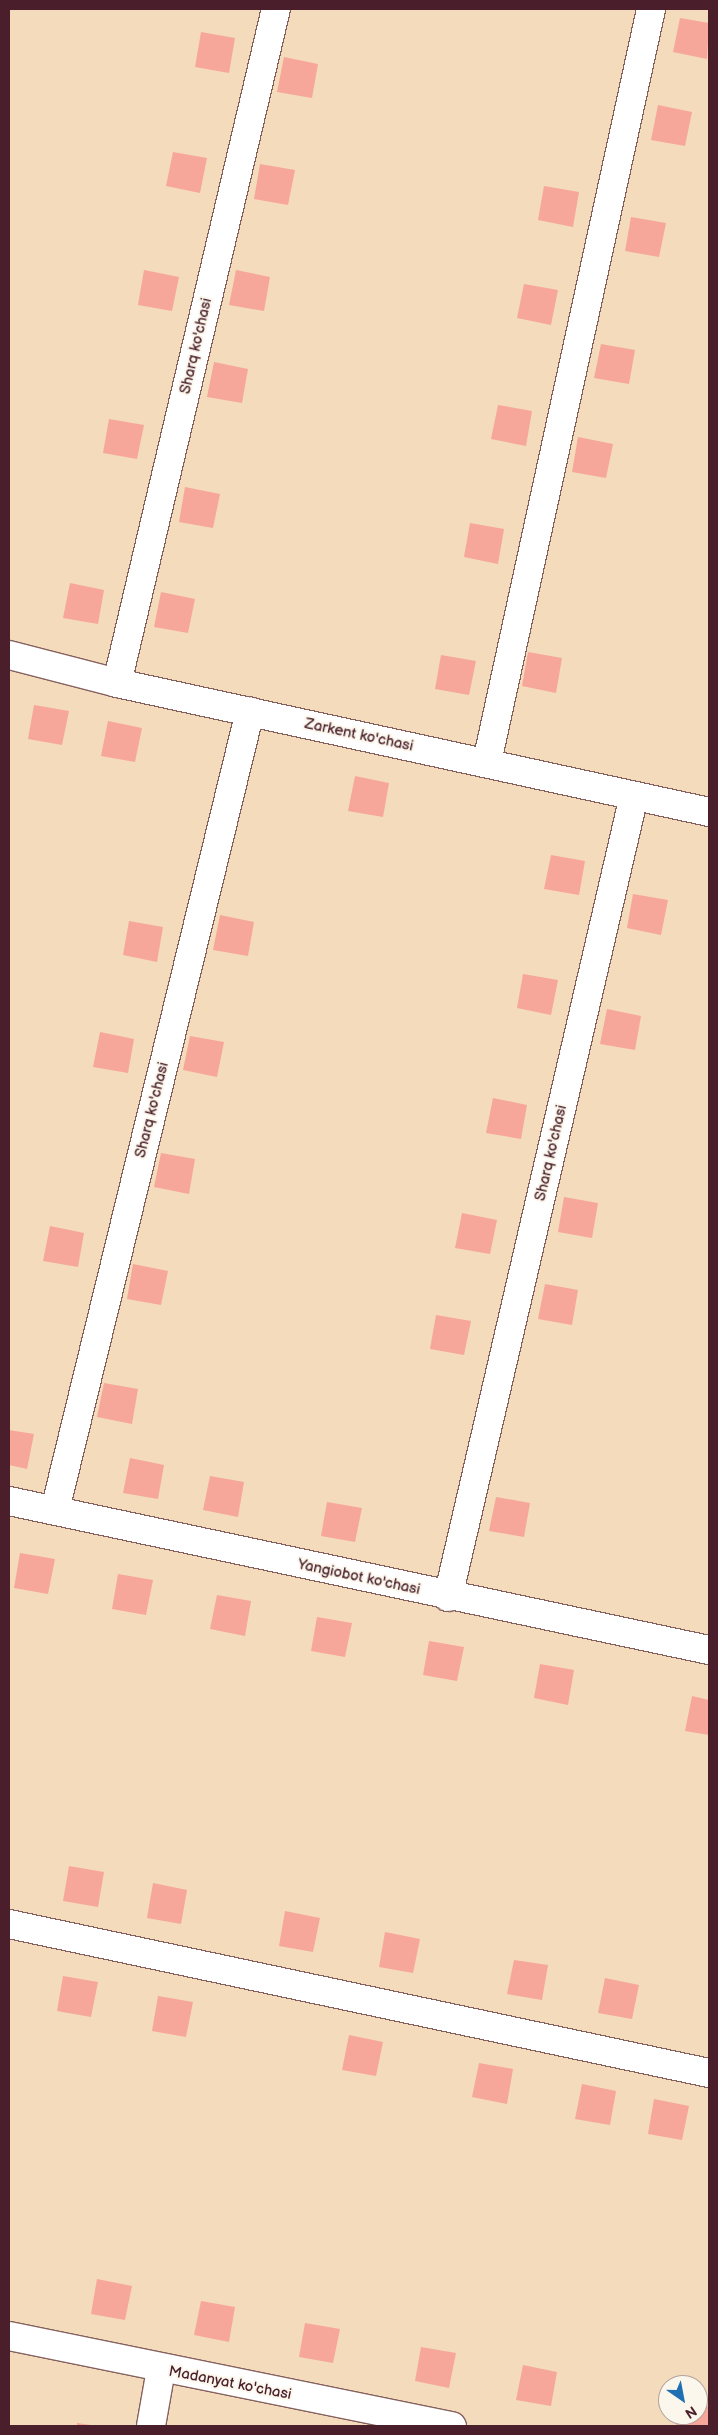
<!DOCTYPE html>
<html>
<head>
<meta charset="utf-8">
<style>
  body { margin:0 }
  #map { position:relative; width:718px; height:2435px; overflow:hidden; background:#f3dbbc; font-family:"Balsamiq Sans",sans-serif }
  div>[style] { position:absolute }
  .building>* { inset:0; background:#f7a799 }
  .roads { filter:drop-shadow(1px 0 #85615e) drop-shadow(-1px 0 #85615e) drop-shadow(0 1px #85615e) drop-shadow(0 -1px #85615e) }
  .minor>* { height:28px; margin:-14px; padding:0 14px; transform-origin:14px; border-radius:14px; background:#fff }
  span { translate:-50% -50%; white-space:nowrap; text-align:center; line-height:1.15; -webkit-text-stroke:4px #fbf7ec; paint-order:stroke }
  .street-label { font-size:15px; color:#4a1f2b }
  .frame { position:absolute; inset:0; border:10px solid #4a1f2b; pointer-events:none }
  .north { position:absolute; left:658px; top:2375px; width:50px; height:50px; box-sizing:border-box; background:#fbf7ec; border:1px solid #b4a19f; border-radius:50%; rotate:147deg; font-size:14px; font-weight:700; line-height:20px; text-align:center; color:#4a1f2b }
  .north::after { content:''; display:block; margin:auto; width:18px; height:22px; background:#1f6fb2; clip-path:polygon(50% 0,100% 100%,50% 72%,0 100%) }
</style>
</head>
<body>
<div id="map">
  <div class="building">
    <div style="clip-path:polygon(680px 18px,709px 23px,707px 59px,673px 52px)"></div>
    <div style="clip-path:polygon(201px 32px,235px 38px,229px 73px,195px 67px)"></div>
    <div style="clip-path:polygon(284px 57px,318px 64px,312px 98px,277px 92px)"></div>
    <div style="clip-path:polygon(658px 105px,692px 112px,685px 146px,651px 140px)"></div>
    <div style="clip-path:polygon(173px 152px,207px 158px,200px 193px,166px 186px)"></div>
    <div style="clip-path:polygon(260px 164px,295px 170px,288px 205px,254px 199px)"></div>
    <div style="clip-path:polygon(544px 186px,579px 192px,573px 227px,538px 220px)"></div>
    <div style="clip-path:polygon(631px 217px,666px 223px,659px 257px,625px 251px)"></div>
    <div style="clip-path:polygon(144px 270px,179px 277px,172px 311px,138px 305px)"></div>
    <div style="clip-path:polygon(236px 270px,270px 277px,264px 311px,229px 305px)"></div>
    <div style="clip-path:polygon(524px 284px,558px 290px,551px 325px,517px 318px)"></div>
    <div style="clip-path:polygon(601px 344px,635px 350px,629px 384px,594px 378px)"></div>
    <div style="clip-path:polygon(214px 362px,248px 369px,242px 403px,207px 397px)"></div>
    <div style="clip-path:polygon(498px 405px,532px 411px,526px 446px,491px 439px)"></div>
    <div style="clip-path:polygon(109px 419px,144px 425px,137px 459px,103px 453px)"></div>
    <div style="clip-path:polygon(578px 437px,613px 444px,606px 478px,572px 472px)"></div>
    <div style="clip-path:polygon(185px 487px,220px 494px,213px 528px,179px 522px)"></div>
    <div style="clip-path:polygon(470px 523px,504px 529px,498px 564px,464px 557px)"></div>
    <div style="clip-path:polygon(70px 583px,104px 590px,98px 624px,63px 618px)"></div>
    <div style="clip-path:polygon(161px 592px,195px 599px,188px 633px,154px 627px)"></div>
    <div style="clip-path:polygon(528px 652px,562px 658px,556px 693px,522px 686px)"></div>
    <div style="clip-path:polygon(441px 655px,476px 661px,469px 695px,435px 689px)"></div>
    <div style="clip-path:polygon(34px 705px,69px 711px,62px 745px,28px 739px)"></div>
    <div style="clip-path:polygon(108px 721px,142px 728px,135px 762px,101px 756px)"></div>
    <div style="clip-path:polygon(355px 776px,389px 783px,383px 817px,348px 811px)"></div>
    <div style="clip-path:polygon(551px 855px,585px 861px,579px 895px,544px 889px)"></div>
    <div style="clip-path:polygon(633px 894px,668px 900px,661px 935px,627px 928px)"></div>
    <div style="clip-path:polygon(220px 915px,254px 922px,248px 956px,213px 950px)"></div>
    <div style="clip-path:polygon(129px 921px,163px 927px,157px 962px,123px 955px)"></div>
    <div style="clip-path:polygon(523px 974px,558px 980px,551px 1015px,517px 1008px)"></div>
    <div style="clip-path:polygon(607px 1009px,641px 1016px,635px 1050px,600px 1044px)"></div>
    <div style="clip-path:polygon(100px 1032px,134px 1039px,128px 1073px,93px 1067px)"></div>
    <div style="clip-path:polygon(190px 1036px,224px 1042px,217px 1077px,183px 1070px)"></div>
    <div style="clip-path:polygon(493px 1098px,527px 1105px,521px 1139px,486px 1133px)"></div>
    <div style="clip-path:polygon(161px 1153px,195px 1159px,189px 1194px,154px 1187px)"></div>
    <div style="clip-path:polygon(564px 1197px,598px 1203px,592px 1238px,558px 1232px)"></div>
    <div style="clip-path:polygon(462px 1213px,497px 1220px,490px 1254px,455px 1248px)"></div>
    <div style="clip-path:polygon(50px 1226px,84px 1233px,78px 1267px,43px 1261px)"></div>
    <div style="clip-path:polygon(133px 1264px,168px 1271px,161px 1305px,127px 1299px)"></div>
    <div style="clip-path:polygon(545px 1284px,578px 1290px,572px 1325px,538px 1319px)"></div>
    <div style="clip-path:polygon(436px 1315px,471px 1321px,464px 1355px,430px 1349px)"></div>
    <div style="clip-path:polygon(104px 1383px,138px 1389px,132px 1424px,97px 1417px)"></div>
    <div style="clip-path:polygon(9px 1430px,34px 1434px,27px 1469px,9px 1465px)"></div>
    <div style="clip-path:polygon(130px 1458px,164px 1465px,158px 1499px,123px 1493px)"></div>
    <div style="clip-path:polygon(210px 1476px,244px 1482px,238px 1517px,203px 1510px)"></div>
    <div style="clip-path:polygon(496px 1497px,530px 1503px,524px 1537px,489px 1531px)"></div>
    <div style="clip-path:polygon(327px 1502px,362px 1508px,355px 1542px,321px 1536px)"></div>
    <div style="clip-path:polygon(20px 1553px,55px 1559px,48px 1594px,14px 1588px)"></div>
    <div style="clip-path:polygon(118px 1574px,153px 1580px,146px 1615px,112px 1609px)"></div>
    <div style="clip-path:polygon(217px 1595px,251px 1601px,245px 1636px,210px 1629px)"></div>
    <div style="clip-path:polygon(317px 1617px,352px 1623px,345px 1657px,311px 1651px)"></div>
    <div style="clip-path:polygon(429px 1641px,464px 1647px,457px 1681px,423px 1675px)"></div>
    <div style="clip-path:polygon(540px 1664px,574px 1670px,568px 1705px,534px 1698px)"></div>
    <div style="clip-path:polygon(692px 1696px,709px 1700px,709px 1735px,685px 1731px)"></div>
    <div style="clip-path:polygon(69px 1866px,104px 1872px,98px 1907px,63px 1901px)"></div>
    <div style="clip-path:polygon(153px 1883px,187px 1890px,181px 1924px,147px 1918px)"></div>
    <div style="clip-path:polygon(285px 1911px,320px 1918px,313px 1952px,279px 1946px)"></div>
    <div style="clip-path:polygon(385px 1932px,420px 1939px,413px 1973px,379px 1967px)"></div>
    <div style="clip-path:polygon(514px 1960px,548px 1965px,542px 2000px,507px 1994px)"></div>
    <div style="clip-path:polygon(63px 1976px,98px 1982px,91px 2017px,57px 2011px)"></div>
    <div style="clip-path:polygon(605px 1978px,639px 1985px,632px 2019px,598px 2013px)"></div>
    <div style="clip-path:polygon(158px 1996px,193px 2002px,186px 2037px,152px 2031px)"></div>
    <div style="clip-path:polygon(349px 2035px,383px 2042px,376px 2076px,342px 2070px)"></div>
    <div style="clip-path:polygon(479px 2063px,513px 2069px,507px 2104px,472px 2097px)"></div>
    <div style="clip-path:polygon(582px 2084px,616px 2091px,610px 2125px,575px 2119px)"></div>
    <div style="clip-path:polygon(654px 2099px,689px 2106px,682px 2140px,648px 2134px)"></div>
    <div style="clip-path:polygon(97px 2279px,132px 2286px,125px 2320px,91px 2314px)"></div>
    <div style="clip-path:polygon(201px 2301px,235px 2307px,229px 2342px,194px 2335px)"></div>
    <div style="clip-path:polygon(305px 2323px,340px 2329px,333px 2363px,299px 2357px)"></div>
    <div style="clip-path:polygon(421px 2347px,456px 2353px,449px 2388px,415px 2381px)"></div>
    <div style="clip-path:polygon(523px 2365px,557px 2372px,551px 2406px,516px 2400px)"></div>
    <div style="clip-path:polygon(698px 2404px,709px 2407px,709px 2426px,676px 2426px,678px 2415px,698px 2415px)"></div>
    <div style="clip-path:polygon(77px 2423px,91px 2425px,91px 2426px,77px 2426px)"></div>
  </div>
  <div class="roads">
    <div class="minor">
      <div style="left:9px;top:655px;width:112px;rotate:14.5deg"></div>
      <div style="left:117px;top:683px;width:606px;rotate:12.29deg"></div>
      <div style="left:117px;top:683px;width:693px;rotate:-76.73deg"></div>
      <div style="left:487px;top:762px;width:771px;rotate:-77.71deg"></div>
      <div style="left:9px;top:1501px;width:716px;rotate:12.02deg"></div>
      <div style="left:55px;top:1510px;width:822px;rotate:-76.28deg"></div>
      <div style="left:448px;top:1597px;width:822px;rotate:-76.93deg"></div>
      <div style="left:9px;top:1924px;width:716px;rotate:12.02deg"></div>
      <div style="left:9px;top:2336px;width:452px;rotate:11.5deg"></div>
      <div style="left:151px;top:2426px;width:58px;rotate:-80deg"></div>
    </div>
  </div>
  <div class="street-label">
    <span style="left:196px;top:346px;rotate:-77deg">Sharq ko'chasi</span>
    <span style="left:359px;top:735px;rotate:12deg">Zarkent ko'chasi</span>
    <span style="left:152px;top:1110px;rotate:-76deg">Sharq ko'chasi</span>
    <span style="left:551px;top:1153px;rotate:-77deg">Sharq ko'chasi</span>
    <span style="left:359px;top:1577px;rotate:12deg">Yangiobot ko'chasi</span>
    <span style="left:230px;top:2383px;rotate:11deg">Madanyat ko'chasi</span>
  </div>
  <div class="frame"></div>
  <div class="north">N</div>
</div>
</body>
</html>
